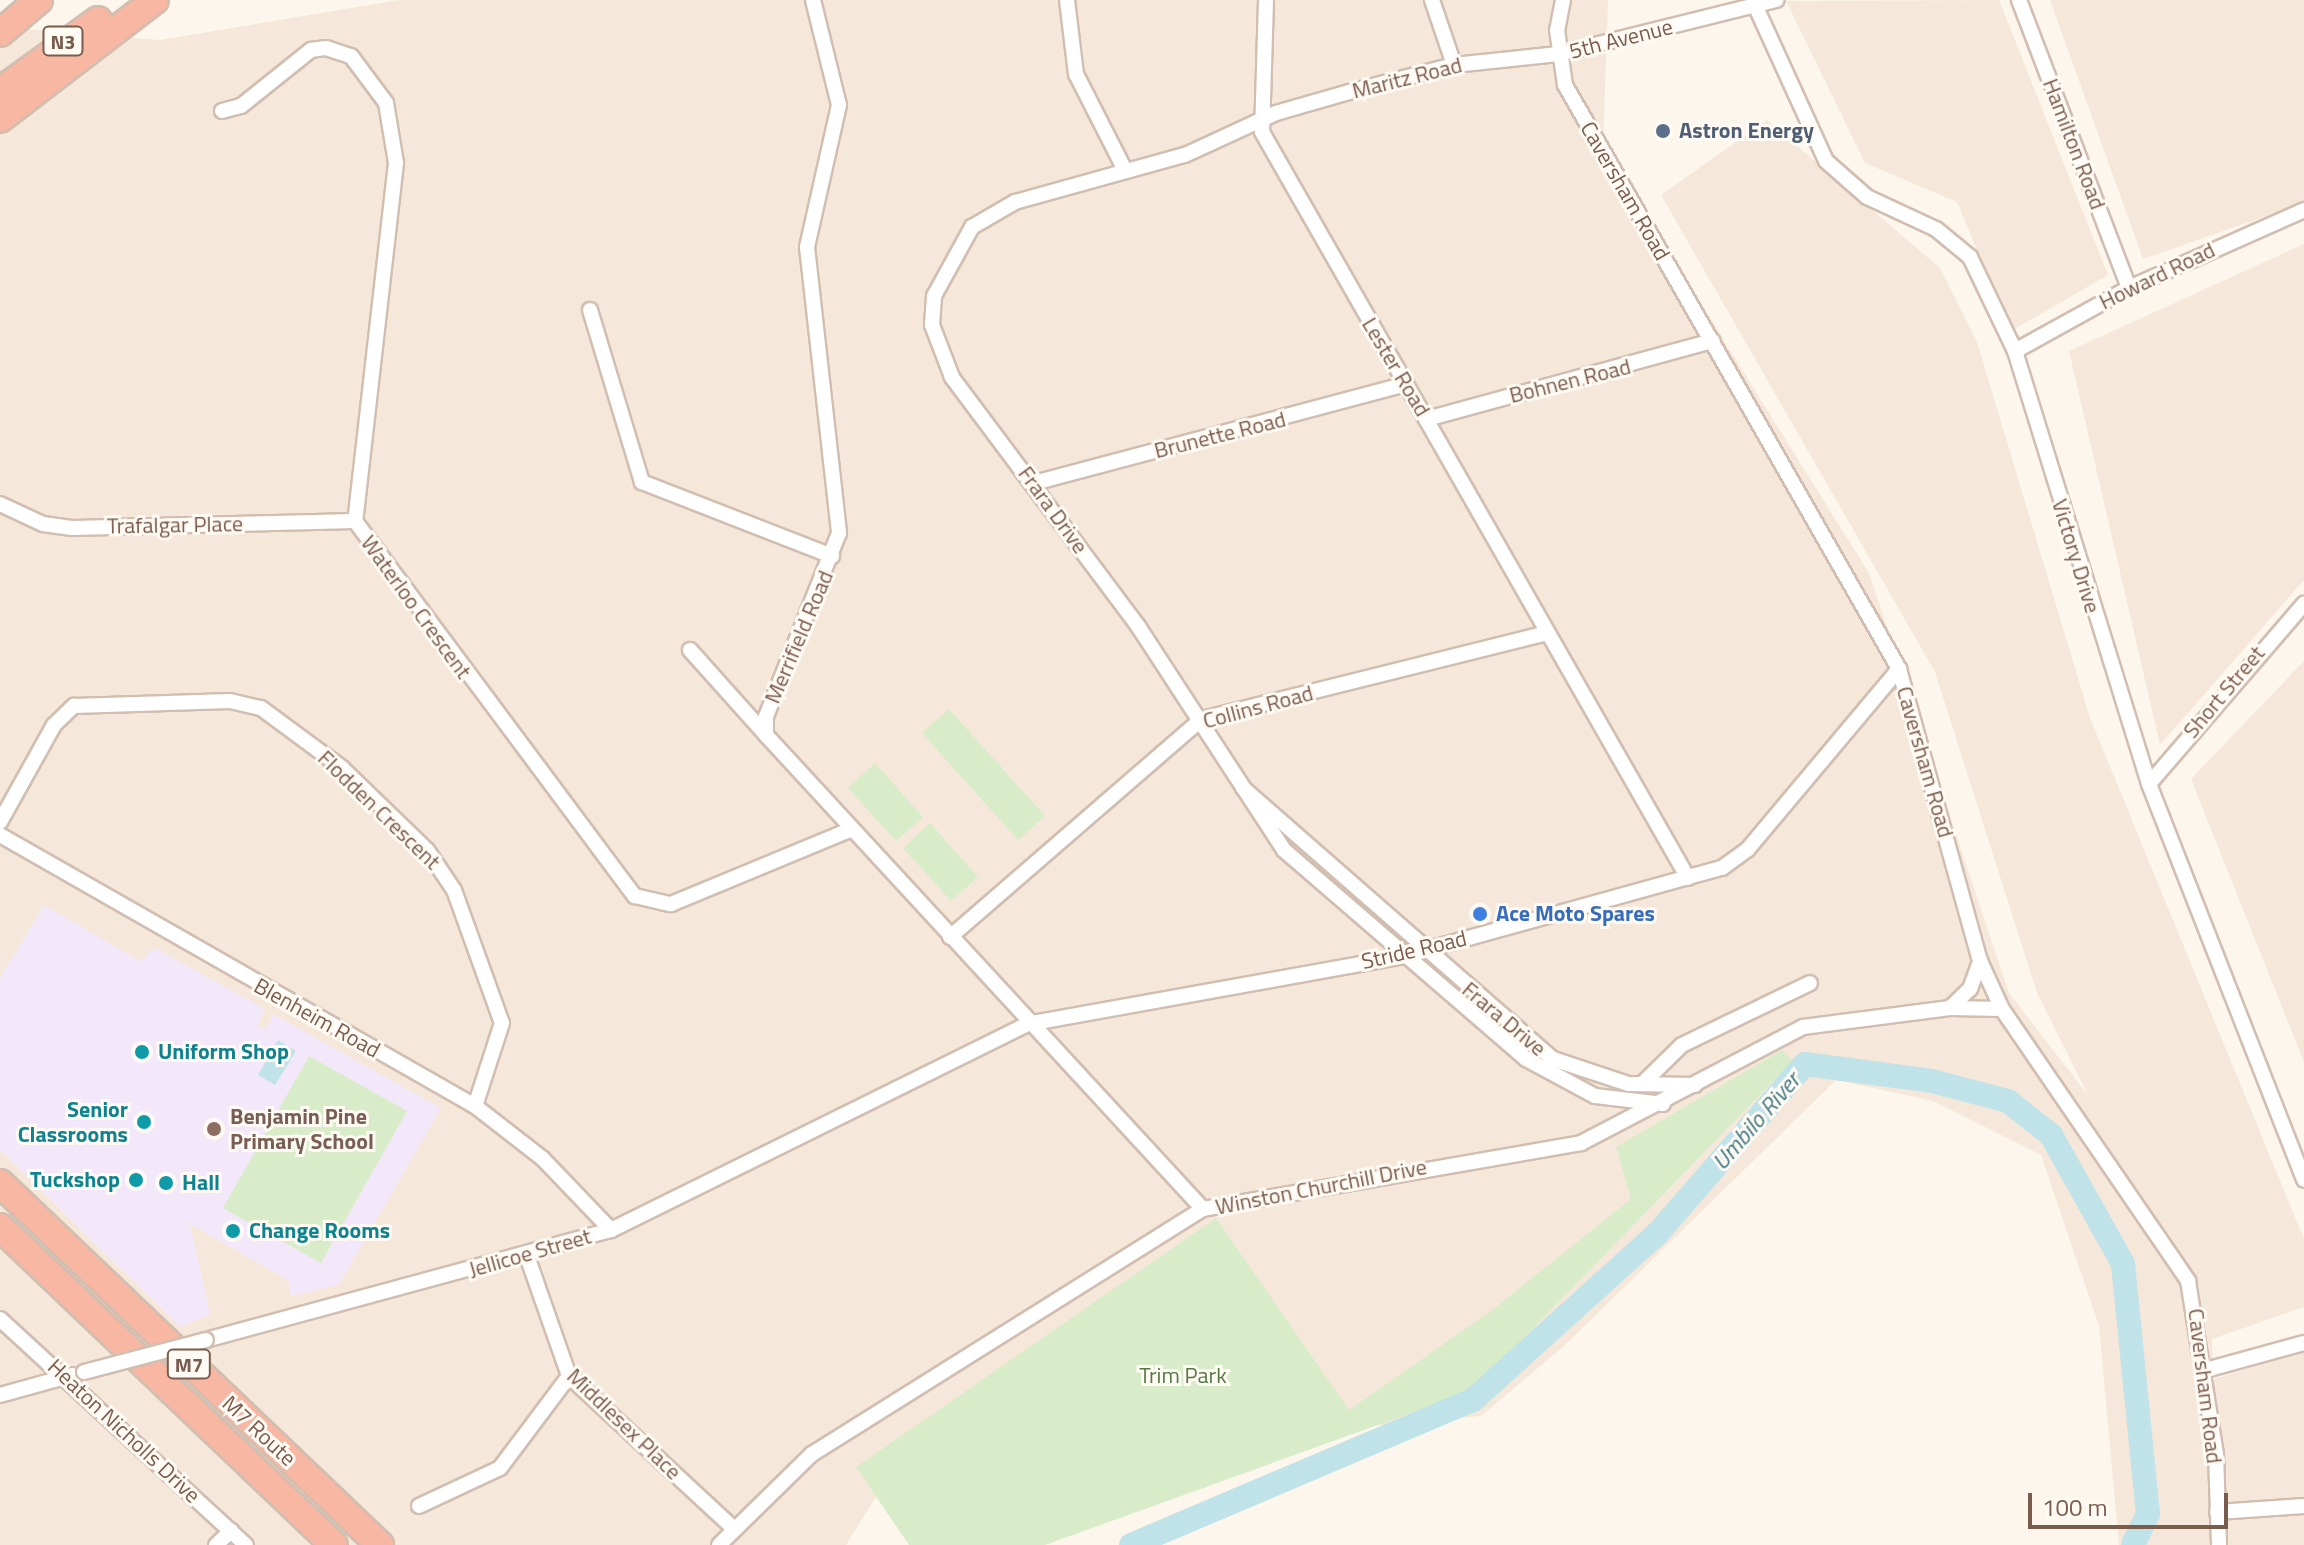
<!DOCTYPE html>
<html>
<head>
<meta charset="utf-8">
<style>
  body { margin:0 }
  #map { position:relative; width:2304px; height:1545px; overflow:hidden; background:#fdf6ec; font-family:"Titillium Web",sans-serif }
  div>[style] { position:absolute }
  .residential>* { inset:0; background:#f5e8da }
  .education>* { inset:0; background:#f3e8fa }
  .green>* { inset:0; background:#d8ecc9 }
  .water>* { inset:0; background:#bfe3e8 }
  .river>* { height:24px; margin:-12px; padding:0 12px; transform-origin:12px; border-radius:12px; background:#bfe3e8 }
  .roads { filter:drop-shadow(2px 0 #d1beb0) drop-shadow(-2px 0 #d1beb0) drop-shadow(0 2px #d1beb0) drop-shadow(0 -2px #d1beb0) }
  .street>* { height:14px; margin:-7px; padding:0 7px; transform-origin:7px; border-radius:7px; background:#fff }
  .highway>* { height:26px; margin:-13px; padding:0 13px; transform-origin:13px; border-radius:13px; background:#f7b7a3 }
  .bridges { filter:drop-shadow(2px 0 #d1beb0) drop-shadow(-2px 0 #d1beb0) drop-shadow(0 2px #d1beb0) drop-shadow(0 -2px #d1beb0) }
  .street-bridge>* { height:14px; margin:-7px; padding:0 7px; transform-origin:7px; border-radius:7px; background:#fff }
  .dots>* { width:22px; height:22px; translate:-50% -50%; box-sizing:border-box; border:4px solid #fffaf3; border-radius:50% }
  span { translate:-50% -50%; white-space:nowrap; text-align:center; line-height:1.15; -webkit-text-stroke:6px #fffaf3; paint-order:stroke }
  .shield-label span { padding:2px 6px; background:#fffaf3; border:2px solid; border-radius:6px; -webkit-text-stroke-width:0 }
  .shield-label { font-size:20px; color:#7a5c4d; font-weight:700 }
  .street-label { font-size:22px; color:#7a5c4d }
  .service-label { font-size:22px; color:#4e5e75; font-weight:700 }
  .left { translate:0 -50%; text-align:left }
  .shop-label { font-size:22px; color:#366cbe; font-weight:700 }
  .culture-label { font-size:22px; color:#0d838f; font-weight:700 }
  .right { translate:-100% -50%; text-align:right }
  .education-label { font-size:22px; color:#785e54; font-weight:700 }
  .park-label { font-size:22px; color:#537a41 }
  .water-label { font-size:24px; color:#437c86; font-style:italic }
  .scale { position:absolute; left:2028px; top:1493px; width:200px; height:36px; box-sizing:border-box; border:4px solid #7a5c4d; border-top:0; padding-left:10px; font-size:24px; line-height:28px; white-space:nowrap; color:#7a5c4d; -webkit-text-stroke:6px #fffaf3; paint-order:stroke }
</style>
</head>
<body>
<div id="map">
  <div class="residential">
    <div style="clip-path:polygon(399px 0,1608px 0,1603px 147px,1869px 573px,2009px 993px,2088px 1095px,2037px 993px,1935px 672px,1661px 195px,1767px 120px,1940px 268px,1977px 342px,2090px 718px,2304px 1239px,2304px 1307px,2212px 1339px,2213px 1379px,2304px 1352px,2304px 1545px,2119px 1545px,2099px 1326px,2041px 1155px,1933px 1101px,1836px 1080px,1564px 1346px,1481px 1416px,893px 1469px,846px 1545px,0 1545px,0 27px,160px 40px)"></div>
    <div style="clip-path:polygon(1999px 0,2108px 275px,2011px 331px,1957px 202px,1865px 163px,1786px 1px)"></div>
    <div style="clip-path:polygon(2050px 0,2304px 0,2304px 203px,2143px 259px)"></div>
    <div style="clip-path:polygon(2304px 244px,2304px 580px,2160px 745px,2069px 351px)"></div>
    <div style="clip-path:polygon(2304px 661px,2304px 1062px,2191px 779px)"></div>
  </div>
  <div class="education">
    <div style="clip-path:polygon(44px 905px,140px 961px,155px 948px,265px 1009px,257px 1026px,265px 1030px,273px 1014px,441px 1108px,339px 1284px,291px 1296px,288px 1280px,190px 1224px,210px 1314px,180px 1327px,0 1150px,0 978px)"></div>
  </div>
  <div class="green">
    <div style="clip-path:polygon(949px 709px,1045px 816px,1018px 840px,922px 733px)"></div>
    <div style="clip-path:polygon(875px 763px,923px 817px,896px 841px,848px 788px)"></div>
    <div style="clip-path:polygon(930px 823px,978px 877px,951px 901px,903px 848px)"></div>
    <div style="clip-path:polygon(1782px 1050px,1793px 1061px,1472px 1391px,1045px 1545px,909px 1545px,856px 1467px,1216px 1218px,1349px 1410px,1491px 1311px,1631px 1199px,1616px 1147px)"></div>
    <div style="clip-path:polygon(309px 1056px,407px 1111px,321px 1263px,223px 1208px)"></div>
  </div>
  <div class="water">
    <div style="clip-path:polygon(278px 1040px,296px 1051px,275px 1085px,258px 1075px)"></div>
  </div>
  <div class="river">
    <div style="left:1131px;top:1545px;width:371px;rotate:-23deg"></div>
    <div style="left:1473px;top:1400px;width:248px;rotate:-42.1deg"></div>
    <div style="left:1657px;top:1234px;width:225px;rotate:-49deg"></div>
    <div style="left:1805px;top:1064px;width:128px;rotate:7.6deg"></div>
    <div style="left:1932px;top:1081px;width:79px;rotate:14.7deg"></div>
    <div style="left:2008px;top:1101px;width:55px;rotate:38.3deg"></div>
    <div style="left:2051px;top:1135px;width:148px;rotate:60.8deg"></div>
    <div style="left:2123px;top:1264px;width:251px;rotate:84.3deg"></div>
    <div style="left:2148px;top:1514px;width:34px;rotate:116deg"></div>
  </div>
  <div class="roads">
    <div class="street">
      <div style="left:813px;top:0;width:108px;rotate:76.1deg"></div>
      <div style="left:839px;top:105px;width:146px;rotate:102.7deg"></div>
      <div style="left:807px;top:247px;width:288px;rotate:83.6deg"></div>
      <div style="left:839px;top:533px;width:197px;rotate:111.7deg"></div>
      <div style="left:766px;top:716px;width:19px;rotate:90deg"></div>
      <div style="left:766px;top:735px;width:645px;rotate:47.33deg"></div>
      <div style="left:1067px;top:0;width:75px;rotate:83.1deg"></div>
      <div style="left:1076px;top:74px;width:108px;rotate:63deg"></div>
      <div style="left:1266px;top:0;width:132px;rotate:91.7deg"></div>
      <div style="left:1262px;top:132px;width:859px;rotate:60.27deg"></div>
      <div style="left:1432px;top:0;width:69px;rotate:71.3deg"></div>
      <div style="left:1563px;top:0;width:31px;rotate:101deg"></div>
      <div style="left:1557px;top:30px;width:56px;rotate:81.7deg"></div>
      <div style="left:1565px;top:85px;width:673px;rotate:60.23deg"></div>
      <div style="left:1899px;top:669px;width:303px;rotate:74.5deg"></div>
      <div style="left:1980px;top:961px;width:53px;rotate:65.4deg"></div>
      <div style="left:2002px;top:1009px;width:330px;rotate:55.6deg"></div>
      <div style="left:2188px;top:1281px;width:175px;rotate:80.8deg"></div>
      <div style="left:2216px;top:1454px;width:91px;rotate:88.1deg"></div>
      <div style="left:2019px;top:0;width:308px;rotate:69.1deg"></div>
      <div style="left:1755px;top:5px;width:171px;rotate:65.5deg"></div>
      <div style="left:1826px;top:161px;width:55px;rotate:41.3deg"></div>
      <div style="left:1867px;top:197px;width:76px;rotate:24.9deg"></div>
      <div style="left:1936px;top:229px;width:44px;rotate:39.5deg"></div>
      <div style="left:1970px;top:257px;width:104px;rotate:64.4deg"></div>
      <div style="left:2015px;top:351px;width:453px;rotate:72.8deg"></div>
      <div style="left:2149px;top:784px;width:425px;rotate:68.6deg"></div>
      <div style="left:222px;top:111px;width:20px;rotate:-15deg"></div>
      <div style="left:241px;top:106px;width:90px;rotate:-38.7deg"></div>
      <div style="left:311px;top:50px;width:15px;rotate:-8deg"></div>
      <div style="left:326px;top:48px;width:26px;rotate:18deg"></div>
      <div style="left:351px;top:56px;width:59px;rotate:53.3deg"></div>
      <div style="left:386px;top:103px;width:61px;rotate:80.5deg"></div>
      <div style="left:396px;top:163px;width:360px;rotate:96.5deg"></div>
      <div style="left:355px;top:521px;width:468px;rotate:53.3deg"></div>
      <div style="left:635px;top:896px;width:37px;rotate:13deg"></div>
      <div style="left:671px;top:904px;width:194px;rotate:-22.5deg"></div>
      <div style="left:590px;top:310px;width:180px;rotate:73.2deg"></div>
      <div style="left:642px;top:482px;width:204px;rotate:21.3deg"></div>
      <div style="left:2015px;top:351px;width:130px;rotate:-28.9deg"></div>
      <div style="left:2129px;top:288px;width:192px;rotate:-24deg"></div>
      <div style="left:1427px;top:419px;width:296px;rotate:-15.3deg"></div>
      <div style="left:1034px;top:483px;width:385px;rotate:-14.9deg"></div>
      <div style="left:0;top:504px;width:47px;rotate:24.9deg"></div>
      <div style="left:43px;top:524px;width:29px;rotate:8deg"></div>
      <div style="left:72px;top:528px;width:283px;rotate:-1.4deg"></div>
      <div style="left:690px;top:650px;width:114px;rotate:48.2deg"></div>
      <div style="left:2149px;top:784px;width:238px;rotate:-49.3deg"></div>
      <div style="left:1243px;top:788px;width:412px;rotate:41.2deg"></div>
      <div style="left:1553px;top:1059px;width:79px;rotate:18.4deg"></div>
      <div style="left:1628px;top:1084px;width:67px;rotate:0.9deg"></div>
      <div style="left:0;top:822px;width:111px;rotate:-60.9deg"></div>
      <div style="left:54px;top:725px;width:28px;rotate:-44deg"></div>
      <div style="left:74px;top:706px;width:156px;rotate:-1.8deg"></div>
      <div style="left:230px;top:701px;width:32px;rotate:13deg"></div>
      <div style="left:261px;top:708px;width:101px;rotate:36.5deg"></div>
      <div style="left:342px;top:768px;width:118px;rotate:44deg"></div>
      <div style="left:427px;top:850px;width:48px;rotate:56deg"></div>
      <div style="left:454px;top:890px;width:141px;rotate:70.2deg"></div>
      <div style="left:502px;top:1023px;width:87px;rotate:108deg"></div>
      <div style="left:0;top:835px;width:547px;rotate:29.71deg"></div>
      <div style="left:475px;top:1106px;width:86px;rotate:37.9deg"></div>
      <div style="left:543px;top:1159px;width:98px;rotate:46.2deg"></div>
      <div style="left:950px;top:937px;width:333px;rotate:-40.9deg"></div>
      <div style="left:1202px;top:719px;width:352px;rotate:-14deg"></div>
      <div style="left:1950px;top:1008px;width:28px;rotate:-44deg"></div>
      <div style="left:1970px;top:989px;width:30px;rotate:-70deg"></div>
      <div style="left:1643px;top:1083px;width:54px;rotate:-44.3deg"></div>
      <div style="left:1682px;top:1045px;width:142px;rotate:-25.8deg"></div>
      <div style="left:1663px;top:1104px;width:68px;rotate:-173.3deg"></div>
      <div style="left:1595px;top:1096px;width:78px;rotate:-151.8deg"></div>
      <div style="left:1526px;top:1059px;width:320px;rotate:-139.2deg"></div>
      <div style="left:1284px;top:850px;width:267px;rotate:-123.1deg"></div>
      <div style="left:1138px;top:626px;width:311px;rotate:-126.8deg"></div>
      <div style="left:952px;top:377px;width:56px;rotate:-111deg"></div>
      <div style="left:932px;top:325px;width:29px;rotate:-86deg"></div>
      <div style="left:934px;top:296px;width:79px;rotate:-61.2deg"></div>
      <div style="left:972px;top:227px;width:50px;rotate:-30.2deg"></div>
      <div style="left:1015px;top:202px;width:176px;rotate:-15.5deg"></div>
      <div style="left:1185px;top:155px;width:100px;rotate:-24.8deg"></div>
      <div style="left:1276px;top:113px;width:76px;rotate:-16deg"></div>
      <div style="left:1349px;top:92px;width:108px;rotate:-14.4deg"></div>
      <div style="left:1454px;top:65px;width:105px;rotate:-6deg"></div>
      <div style="left:1558px;top:54px;width:225px;rotate:-13.9deg"></div>
      <div style="left:527px;top:1256px;width:127px;rotate:70.7deg"></div>
      <div style="left:569px;top:1376px;width:225px;rotate:42.8deg"></div>
      <div style="left:0;top:1319px;width:334px;rotate:42.6deg"></div>
      <div style="left:206px;top:1340px;width:420px;rotate:-15.2deg"></div>
      <div style="left:611px;top:1230px;width:464px;rotate:-26.3deg"></div>
      <div style="left:1027px;top:1024px;width:379px;rotate:-10.2deg"></div>
      <div style="left:1400px;top:957px;width:334px;rotate:-15.5deg"></div>
      <div style="left:1722px;top:868px;width:32px;rotate:-36deg"></div>
      <div style="left:1748px;top:849px;width:235px;rotate:-50deg"></div>
      <div style="left:2206px;top:1370px;width:102px;rotate:-15.4deg"></div>
      <div style="left:0;top:1395px;width:75px;rotate:-15.5deg"></div>
      <div style="left:419px;top:1506px;width:89px;rotate:-25.1deg"></div>
      <div style="left:500px;top:1468px;width:115px;rotate:-53.1deg"></div>
      <div style="left:2217px;top:1512px;width:87px;rotate:-3.9deg"></div>
      <div style="left:216px;top:1545px;width:21px;rotate:-43deg"></div>
      <div style="left:719px;top:1545px;width:130px;rotate:-44.4deg"></div>
      <div style="left:812px;top:1454px;width:461px;rotate:-32.1deg"></div>
      <div style="left:1203px;top:1209px;width:384px;rotate:-9.9deg"></div>
      <div style="left:1581px;top:1143px;width:250px;rotate:-27.6deg"></div>
      <div style="left:1803px;top:1027px;width:148px;rotate:-7.4deg"></div>
      <div style="left:1950px;top:1008px;width:52px;rotate:1.1deg"></div>
    </div>
    <div class="highway">
      <div style="left:0;top:33px;width:51px;rotate:-40.2deg"></div>
      <div style="left:0;top:91px;width:121px;rotate:-35.9deg"></div>
      <div style="left:0;top:119px;width:195px;rotate:-37.5deg"></div>
      <div style="left:0;top:1183px;width:525px;rotate:43.61deg"></div>
      <div style="left:0;top:1227px;width:461px;rotate:43.6deg"></div>
    </div>
  </div>
  <div class="bridges">
    <div class="street-bridge">
      <div style="left:84px;top:1372px;width:126px;rotate:-14.7deg"></div>
    </div>
  </div>
  <div class="dots">
    <div style="left:1663px;top:131px;background:#5c6f8a"></div>
    <div style="left:1480px;top:914px;background:#3f7fe0"></div>
    <div style="left:142px;top:1052px;background:#0f9aa8"></div>
    <div style="left:144px;top:1122px;background:#0f9aa8"></div>
    <div style="left:214px;top:1129px;background:#8d6e63"></div>
    <div style="left:136px;top:1180px;background:#0f9aa8"></div>
    <div style="left:166px;top:1183px;background:#0f9aa8"></div>
    <div style="left:233px;top:1231px;background:#0f9aa8"></div>
  </div>
  <div class="shield-label">
    <span style="left:63px;top:41px">N3</span>
    <span style="left:189px;top:1364px">M7</span>
  </div>
  <div class="street-label">
    <span style="left:1621px;top:39px;rotate:-14deg">5th Avenue</span>
    <span style="left:1407px;top:78px;rotate:-14deg">Maritz Road</span>
    <span style="left:2074px;top:144px;rotate:69deg">Hamilton Road</span>
    <span style="left:1625px;top:191px;rotate:60deg">Caversham Road</span>
    <span style="left:2157px;top:276px;rotate:-26deg">Howard Road</span>
    <span style="left:1396px;top:367px;rotate:59deg">Lester Road</span>
    <span style="left:1570px;top:381px;rotate:-14deg">Bohnen Road</span>
    <span style="left:1220px;top:435px;rotate:-14deg">Brunette Road</span>
    <span style="left:1053px;top:510px;rotate:54deg">Frara Drive</span>
    <span style="left:175px;top:525px;rotate:-1deg">Trafalgar Place</span>
    <span style="left:2076px;top:556px;rotate:73deg">Victory Drive</span>
    <span style="left:416px;top:607px;rotate:54deg">Waterloo Crescent</span>
    <span style="left:799px;top:637px;rotate:-67deg">Merrifield Road</span>
    <span style="left:2224px;top:692px;rotate:-50deg">Short Street</span>
    <span style="left:1258px;top:707px;rotate:-15deg">Collins Road</span>
    <span style="left:1925px;top:762px;rotate:74deg">Caversham Road</span>
    <span style="left:379px;top:810px;rotate:44deg">Flodden Crescent</span>
    <span style="left:1414px;top:950px;rotate:-13deg">Stride Road</span>
    <span style="left:317px;top:1018px;rotate:29deg">Blenheim Road</span>
    <span style="left:1504px;top:1019px;rotate:40deg">Frara Drive</span>
    <span style="left:1321px;top:1187px;rotate:-11deg">Winston Churchill Drive</span>
    <span style="left:530px;top:1253px;rotate:-16deg">Jellicoe Street</span>
    <span style="left:2205px;top:1386px;rotate:83deg">Caversham Road</span>
    <span style="left:624px;top:1424px;rotate:44deg">Middlesex Place</span>
    <span style="left:124px;top:1431px;rotate:43deg">Heaton Nicholls Drive</span>
    <span style="left:259px;top:1431px;rotate:43deg">M7 Route</span>
  </div>
  <div class="service-label">
    <span class="left" style="left:1679px;top:131px">Astron Energy</span>
  </div>
  <div class="shop-label">
    <span class="left" style="left:1496px;top:914px">Ace Moto Spares</span>
  </div>
  <div class="culture-label">
    <span class="left" style="left:158px;top:1052px">Uniform Shop</span>
    <span class="right" style="left:128px;top:1122px">Senior<br>Classrooms</span>
    <span class="right" style="left:120px;top:1180px">Tuckshop</span>
    <span class="left" style="left:182px;top:1183px">Hall</span>
    <span class="left" style="left:249px;top:1231px">Change Rooms</span>
  </div>
  <div class="education-label">
    <span class="left" style="left:230px;top:1129px">Benjamin Pine<br>Primary School</span>
  </div>
  <div class="park-label">
    <span style="left:1183px;top:1376px">Trim Park</span>
  </div>
  <div class="water-label">
    <span style="left:1756px;top:1121px;rotate:-49deg">Umbilo River</span>
  </div>
  <div class="scale">100 m</div>
</div>
</body>
</html>
